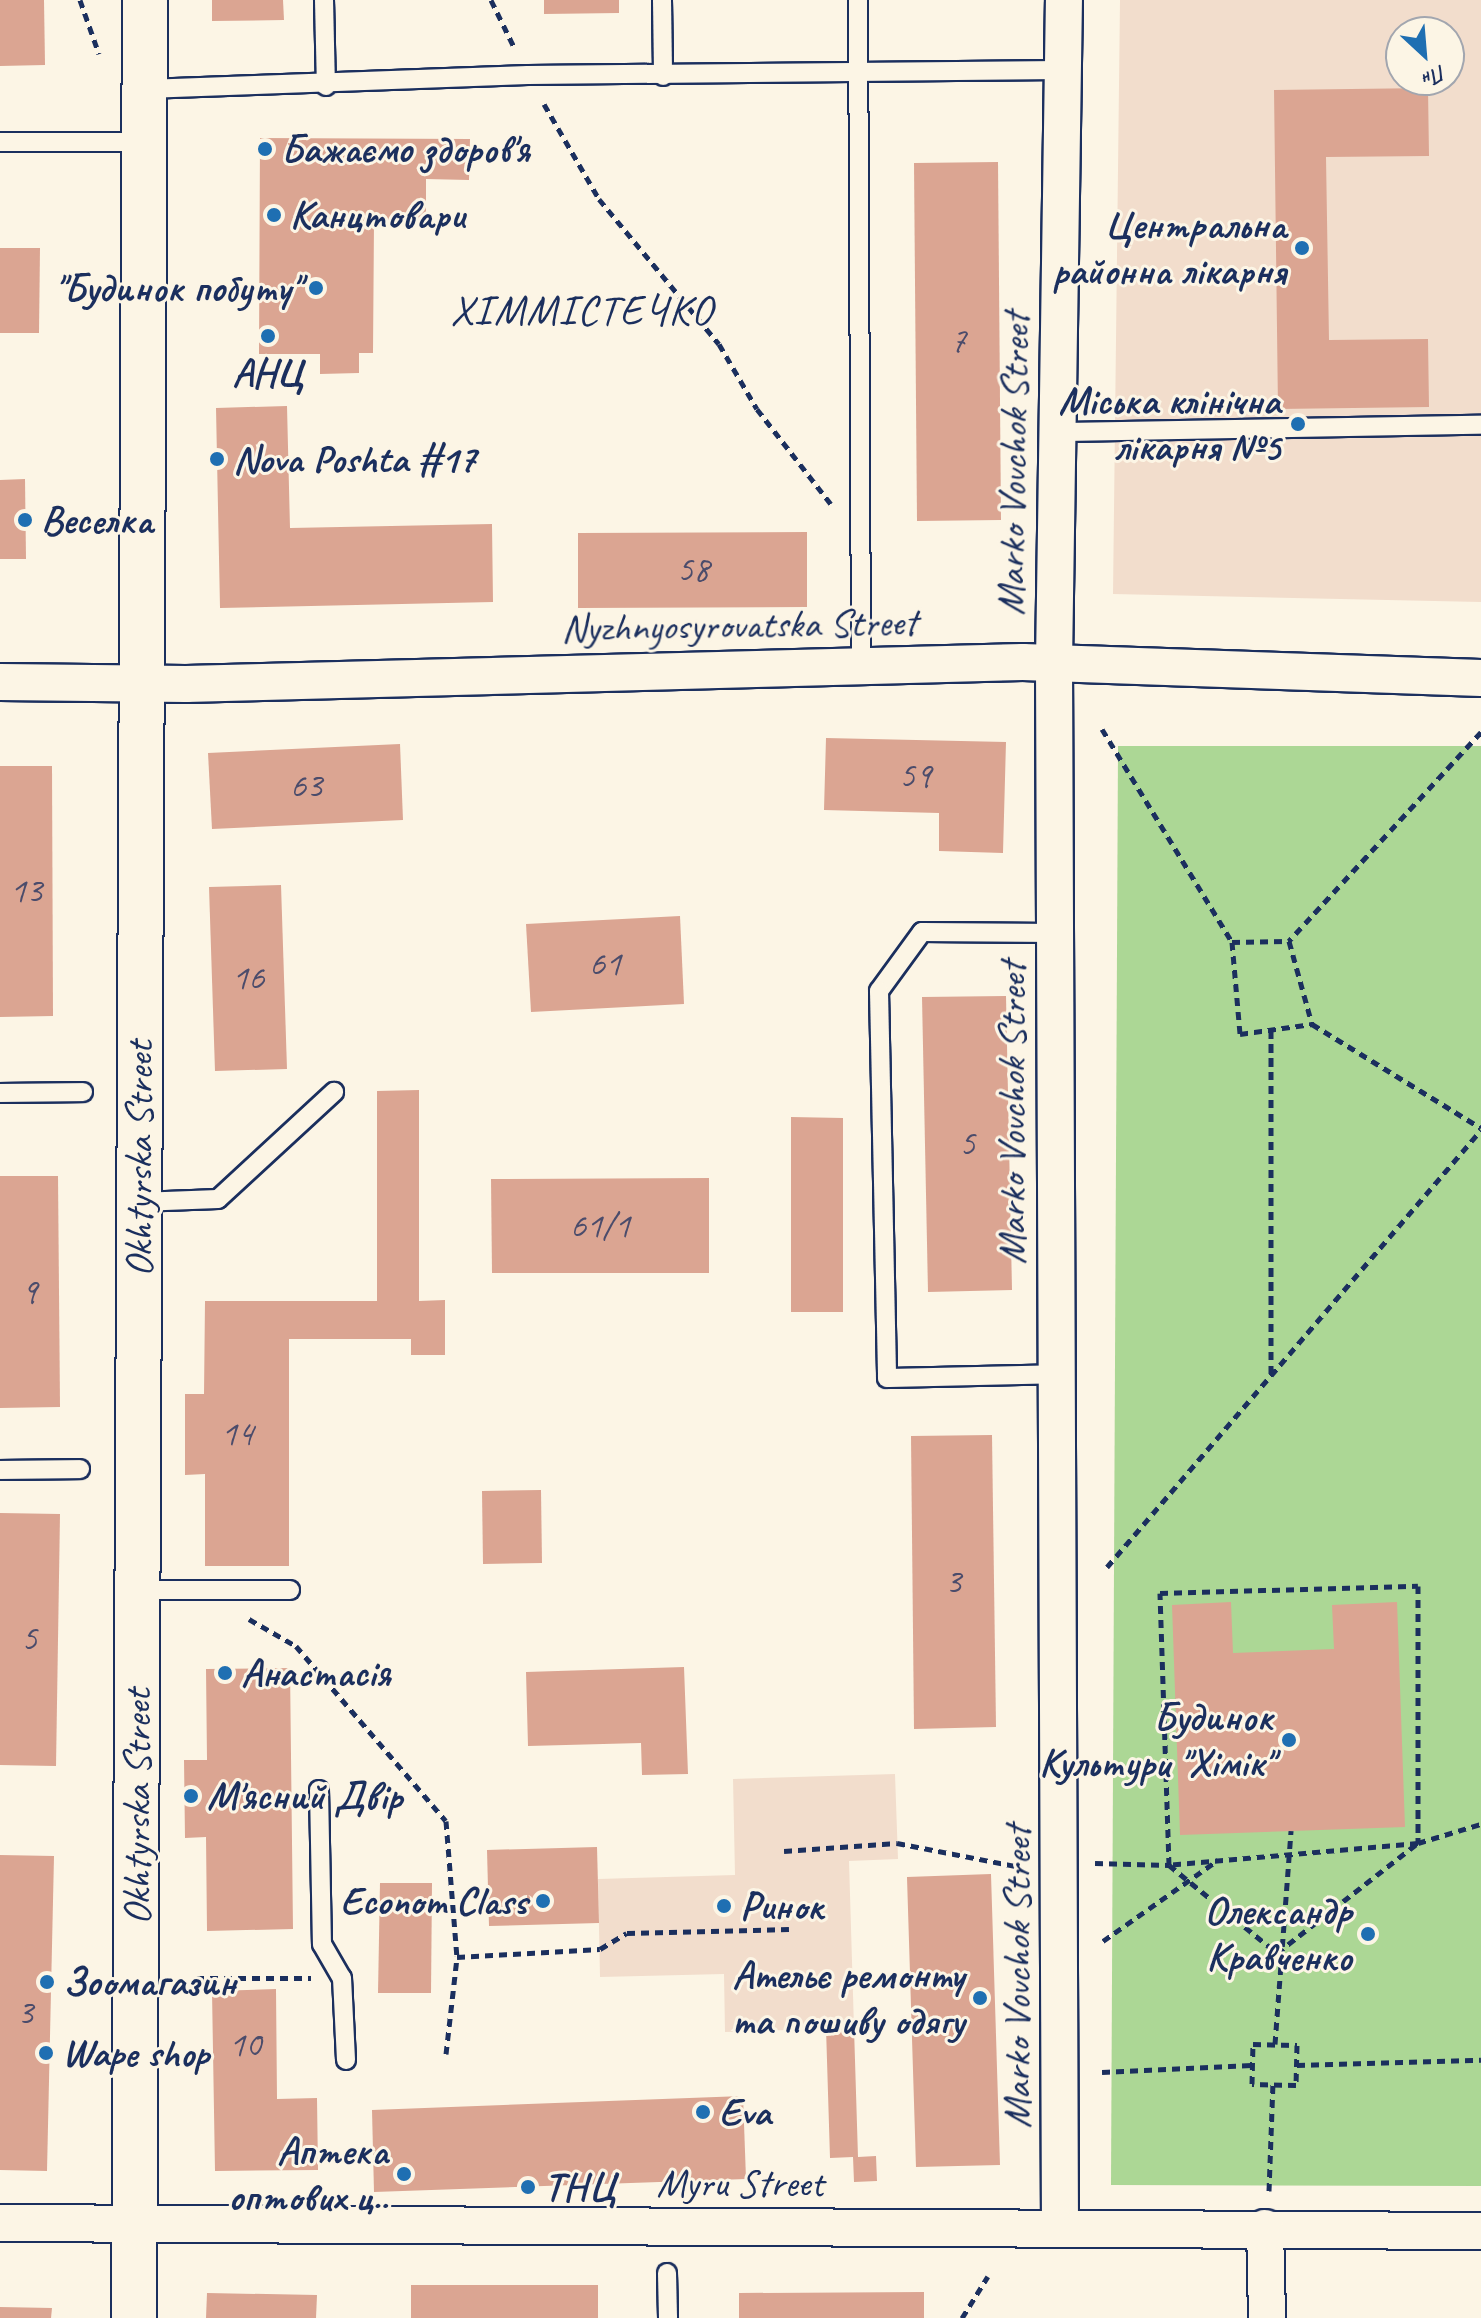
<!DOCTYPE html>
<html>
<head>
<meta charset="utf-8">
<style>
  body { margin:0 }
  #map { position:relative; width:1481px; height:2318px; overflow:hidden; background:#fcf5e5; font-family:Caveat,sans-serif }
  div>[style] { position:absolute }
  .built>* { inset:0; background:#f2ddcc }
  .green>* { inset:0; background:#acd795 }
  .building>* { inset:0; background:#dba592 }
  .path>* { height:5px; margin-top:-2.5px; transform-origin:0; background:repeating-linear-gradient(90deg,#1b2f5e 0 8px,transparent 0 14px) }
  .roads { filter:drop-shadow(2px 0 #1b2f5e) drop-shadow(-2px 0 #1b2f5e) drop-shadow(0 2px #1b2f5e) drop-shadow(0 -2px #1b2f5e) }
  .lane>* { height:18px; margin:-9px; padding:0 9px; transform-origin:9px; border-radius:9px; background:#fcf5e5 }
  .street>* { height:36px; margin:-18px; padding:0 18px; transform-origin:18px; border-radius:18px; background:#fcf5e5 }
  .secondary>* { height:44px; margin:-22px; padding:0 22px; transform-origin:22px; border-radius:22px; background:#fcf5e5 }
  .dots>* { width:22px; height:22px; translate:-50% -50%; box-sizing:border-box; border:4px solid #fcf5e5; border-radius:50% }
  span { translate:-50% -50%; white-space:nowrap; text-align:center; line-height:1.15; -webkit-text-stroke:6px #fcf5e5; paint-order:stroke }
  .number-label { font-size:36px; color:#4b4c6b }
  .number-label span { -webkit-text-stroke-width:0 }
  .poi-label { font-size:40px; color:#1b2f5e; font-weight:700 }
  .left { translate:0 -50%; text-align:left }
  .right { translate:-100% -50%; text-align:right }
  .street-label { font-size:40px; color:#1b2f5e }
  .neighbourhood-label { font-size:42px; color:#1b2f5e; letter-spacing:2px }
  .north { position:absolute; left:1385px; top:16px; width:80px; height:80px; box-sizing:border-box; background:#fcf5e5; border:2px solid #a2a6af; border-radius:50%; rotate:154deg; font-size:22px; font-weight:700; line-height:32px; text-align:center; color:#1b2f5e }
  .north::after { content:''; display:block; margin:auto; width:28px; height:36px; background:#1f6fb2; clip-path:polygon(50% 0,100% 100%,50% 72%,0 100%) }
</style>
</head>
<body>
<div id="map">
  <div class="built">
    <div style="clip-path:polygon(evenodd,1120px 0,1481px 0,1481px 602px,1113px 594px,1120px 0,1401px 32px,1449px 32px,1449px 80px,1401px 80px,1401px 32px)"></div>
    <div style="clip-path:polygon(895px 1774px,898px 1859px,849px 1861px,854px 2028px,725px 2032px,724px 1974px,600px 1977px,598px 1879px,735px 1875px,733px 1779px)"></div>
  </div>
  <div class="green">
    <div style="clip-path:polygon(1118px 746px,1481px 746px,1481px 2186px,1111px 2185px)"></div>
  </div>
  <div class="building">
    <div style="clip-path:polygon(0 0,44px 0,45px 65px,0 66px)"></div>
    <div style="clip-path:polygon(212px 0,283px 0,284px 20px,212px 21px)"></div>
    <div style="clip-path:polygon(544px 0,619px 0,619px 13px,544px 14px)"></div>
    <div style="clip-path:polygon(1428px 88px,1429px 156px,1326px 157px,1329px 340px,1428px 339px,1429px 407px,1278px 409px,1274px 90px)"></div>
    <div style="clip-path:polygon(260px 138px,470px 139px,469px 180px,426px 179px,426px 223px,374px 223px,373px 353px,359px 353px,359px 373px,320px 374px,320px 354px,259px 354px)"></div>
    <div style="clip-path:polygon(998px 162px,1001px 520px,917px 521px,914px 163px)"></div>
    <div style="clip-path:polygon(0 248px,40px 248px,39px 333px,0 333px)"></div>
    <div style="clip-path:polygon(287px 406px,290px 528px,492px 524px,493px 602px,220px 608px,216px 408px)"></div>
    <div style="clip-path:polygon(25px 479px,26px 559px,0 559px,0 480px)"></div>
    <div style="clip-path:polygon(807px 532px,807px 607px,578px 608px,578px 533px)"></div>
    <div style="clip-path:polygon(826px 738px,1006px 742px,1003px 853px,939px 851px,939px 813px,824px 810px)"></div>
    <div style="clip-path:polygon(400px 744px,403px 820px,212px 829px,208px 753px)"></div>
    <div style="clip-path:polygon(0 766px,52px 766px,53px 1016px,0 1017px)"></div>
    <div style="clip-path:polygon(281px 885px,287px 1069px,215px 1071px,209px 887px)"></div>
    <div style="clip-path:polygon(680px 916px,684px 1004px,531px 1012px,526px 924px)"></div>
    <div style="clip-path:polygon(1006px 996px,1012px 1290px,928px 1292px,922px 997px)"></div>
    <div style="clip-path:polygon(419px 1090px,419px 1301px,445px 1300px,445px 1355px,411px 1355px,411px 1339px,289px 1339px,289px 1566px,205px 1566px,205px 1474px,185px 1475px,185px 1394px,204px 1394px,205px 1301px,377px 1301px,377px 1091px)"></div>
    <div style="clip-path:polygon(791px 1117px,843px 1118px,843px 1312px,791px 1312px)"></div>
    <div style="clip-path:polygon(0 1176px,58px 1176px,60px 1407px,0 1408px)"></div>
    <div style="clip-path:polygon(709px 1178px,709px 1273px,492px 1273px,491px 1179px)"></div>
    <div style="clip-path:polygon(992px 1435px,996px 1727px,914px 1729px,911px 1436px)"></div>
    <div style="clip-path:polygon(541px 1490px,542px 1563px,483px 1564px,482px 1491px)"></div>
    <div style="clip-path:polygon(0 1513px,60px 1514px,56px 1766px,0 1765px)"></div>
    <div style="clip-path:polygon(1231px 1602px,1233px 1653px,1334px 1649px,1332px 1605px,1397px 1602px,1405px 1827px,1180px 1835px,1172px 1605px)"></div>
    <div style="clip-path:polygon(684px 1667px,688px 1774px,642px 1775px,641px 1743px,528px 1746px,526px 1672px)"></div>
    <div style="clip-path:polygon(290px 1668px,293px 1929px,207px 1931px,206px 1837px,185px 1838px,184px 1760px,207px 1760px,206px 1669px)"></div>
    <div style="clip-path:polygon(597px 1847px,599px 1923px,489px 1926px,487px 1850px)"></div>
    <div style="clip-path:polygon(0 1855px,54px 1856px,47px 2171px,0 2170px)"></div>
    <div style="clip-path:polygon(991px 1874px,1000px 2165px,916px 2167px,907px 1877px)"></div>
    <div style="clip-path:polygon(380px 1883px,432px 1883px,431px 1993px,378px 1993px)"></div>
    <div style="clip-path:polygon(276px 1989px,277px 2099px,317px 2098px,318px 2170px,215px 2171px,212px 1991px)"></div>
    <div style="clip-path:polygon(826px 2028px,854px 2028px,858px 2157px,876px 2156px,877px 2181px,854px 2182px,853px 2157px,830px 2158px)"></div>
    <div style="clip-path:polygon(743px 2096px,746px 2179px,374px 2192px,372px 2110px)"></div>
    <div style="clip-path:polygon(411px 2285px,598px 2285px,598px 2318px,411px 2318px)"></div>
    <div style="clip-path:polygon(924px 2292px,924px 2318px,739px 2318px,739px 2293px)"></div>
    <div style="clip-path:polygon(207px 2293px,317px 2295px,316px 2318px,206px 2318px)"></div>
    <div style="clip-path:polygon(0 2307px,52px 2308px,51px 2318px,0 2318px)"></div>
  </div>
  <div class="path">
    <div style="left:80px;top:0;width:57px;rotate:70.6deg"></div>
    <div style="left:491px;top:0;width:55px;rotate:63.9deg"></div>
    <div style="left:544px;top:104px;width:110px;rotate:59.9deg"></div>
    <div style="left:599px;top:199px;width:188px;rotate:50.4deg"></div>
    <div style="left:719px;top:344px;width:75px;rotate:59.7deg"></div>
    <div style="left:757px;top:409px;width:120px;rotate:52.1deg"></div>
    <div style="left:1102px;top:729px;width:250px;rotate:58.6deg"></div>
    <div style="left:1232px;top:942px;width:57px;rotate:-1deg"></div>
    <div style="left:1481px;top:732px;width:284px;rotate:132.6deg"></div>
    <div style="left:1289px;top:941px;width:86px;rotate:74.5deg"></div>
    <div style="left:1312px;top:1024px;width:198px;rotate:31.6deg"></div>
    <div style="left:1232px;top:942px;width:92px;rotate:85deg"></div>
    <div style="left:1240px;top:1034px;width:73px;rotate:-7.9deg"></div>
    <div style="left:1271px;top:1030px;width:346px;rotate:90deg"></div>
    <div style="left:1107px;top:1567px;width:575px;rotate:-49.44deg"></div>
    <div style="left:1418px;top:1586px;width:257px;rotate:90deg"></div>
    <div style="left:1418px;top:1843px;width:250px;rotate:175deg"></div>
    <div style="left:1169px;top:1865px;width:272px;rotate:-91.9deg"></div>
    <div style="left:1160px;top:1593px;width:258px;rotate:-1.6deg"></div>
    <div style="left:249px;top:1619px;width:54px;rotate:29.9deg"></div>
    <div style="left:296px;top:1646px;width:230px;rotate:49.4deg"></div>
    <div style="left:446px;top:1821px;width:136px;rotate:85.4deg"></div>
    <div style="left:784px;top:1851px;width:113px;rotate:-4deg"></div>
    <div style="left:897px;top:1843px;width:126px;rotate:11deg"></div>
    <div style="left:1095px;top:1863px;width:74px;rotate:1.5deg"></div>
    <div style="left:1169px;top:1865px;width:139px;rotate:39.2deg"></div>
    <div style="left:1277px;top:1953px;width:179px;rotate:-38deg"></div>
    <div style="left:1418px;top:1843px;width:66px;rotate:-16.8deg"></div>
    <div style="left:1103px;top:1941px;width:141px;rotate:-35.2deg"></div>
    <div style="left:196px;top:1978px;width:115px"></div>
    <div style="left:1253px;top:2044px;width:44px;rotate:1.3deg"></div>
    <div style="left:1297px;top:2045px;width:40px;rotate:91.4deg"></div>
    <div style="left:1296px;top:2085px;width:44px;rotate:-178.7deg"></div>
    <div style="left:1252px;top:2084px;width:40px;rotate:-88.6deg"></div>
    <div style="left:1275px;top:2044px;width:214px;rotate:-85.7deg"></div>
    <div style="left:446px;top:2054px;width:98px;rotate:-83.5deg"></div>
    <div style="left:457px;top:1957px;width:143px;rotate:-3.2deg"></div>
    <div style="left:600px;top:1949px;width:31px;rotate:-31deg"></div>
    <div style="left:627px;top:1933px;width:162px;rotate:-1.4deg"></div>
    <div style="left:1297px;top:2065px;width:184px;rotate:-1.6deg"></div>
    <div style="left:1102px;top:2072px;width:150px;rotate:-2.7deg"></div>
    <div style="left:1269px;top:2191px;width:107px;rotate:-87.9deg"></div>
    <div style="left:962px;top:2318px;width:49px;rotate:-58.2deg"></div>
  </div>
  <div class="roads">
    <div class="lane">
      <div style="left:324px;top:0;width:86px;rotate:88.7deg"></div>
      <div style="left:662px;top:0;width:76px;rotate:89.2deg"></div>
      <div style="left:858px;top:0;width:666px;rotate:89.74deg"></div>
      <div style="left:146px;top:89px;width:382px;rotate:-2.1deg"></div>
      <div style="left:528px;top:75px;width:532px;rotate:-0.54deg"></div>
      <div style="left:0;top:142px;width:144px"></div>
      <div style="left:1060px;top:432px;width:421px;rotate:-1deg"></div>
      <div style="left:1055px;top:933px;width:133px;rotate:-179.6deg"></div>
      <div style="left:922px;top:932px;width:73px;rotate:126.1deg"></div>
      <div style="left:879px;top:991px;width:387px;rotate:88.8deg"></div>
      <div style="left:887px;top:1378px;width:170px;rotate:-1.3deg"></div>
      <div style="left:0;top:1093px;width:83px;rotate:-0.7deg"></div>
      <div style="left:139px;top:1202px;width:79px;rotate:-2.2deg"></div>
      <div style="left:218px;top:1199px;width:158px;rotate:-42.7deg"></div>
      <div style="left:0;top:1470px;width:80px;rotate:-0.7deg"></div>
      <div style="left:137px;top:1590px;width:153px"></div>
      <div style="left:319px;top:1790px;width:154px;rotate:88.9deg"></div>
      <div style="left:322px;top:1944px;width:39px;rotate:60deg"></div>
      <div style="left:342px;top:1978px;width:82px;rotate:87.2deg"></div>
      <div style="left:667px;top:2273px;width:45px;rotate:88.7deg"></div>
    </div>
    <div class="street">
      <div style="left:0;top:682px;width:186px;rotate:0.6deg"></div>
      <div style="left:186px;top:684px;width:837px;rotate:-1.51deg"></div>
      <div style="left:1023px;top:662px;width:458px;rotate:2deg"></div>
      <div style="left:0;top:2223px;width:1481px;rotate:0.31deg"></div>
      <div style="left:1060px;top:2226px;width:1563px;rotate:-90.22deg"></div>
      <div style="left:1054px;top:663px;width:663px;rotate:-89.14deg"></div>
      <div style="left:1265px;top:2228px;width:90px;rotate:88.7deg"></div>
    </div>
    <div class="secondary">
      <div style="left:134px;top:2318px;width:2318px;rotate:-89.73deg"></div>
    </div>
  </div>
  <div class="dots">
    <div style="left:265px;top:149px;background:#1f6fb2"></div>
    <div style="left:274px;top:215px;background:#1f6fb2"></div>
    <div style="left:1302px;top:248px;background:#1f6fb2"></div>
    <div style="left:316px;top:288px;background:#1f6fb2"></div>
    <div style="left:268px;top:336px;background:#1f6fb2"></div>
    <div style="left:1298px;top:424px;background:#1f6fb2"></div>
    <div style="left:217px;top:459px;background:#1f6fb2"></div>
    <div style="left:25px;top:520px;background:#1f6fb2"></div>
    <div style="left:225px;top:1673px;background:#1f6fb2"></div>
    <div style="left:1289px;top:1740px;background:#1f6fb2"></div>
    <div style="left:191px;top:1796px;background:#1f6fb2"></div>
    <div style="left:543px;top:1901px;background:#1f6fb2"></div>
    <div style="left:724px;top:1906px;background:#1f6fb2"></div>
    <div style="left:1368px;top:1934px;background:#1f6fb2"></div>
    <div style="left:47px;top:1982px;background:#1f6fb2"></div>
    <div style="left:980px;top:1998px;background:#1f6fb2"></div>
    <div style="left:46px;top:2053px;background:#1f6fb2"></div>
    <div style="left:703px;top:2112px;background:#1f6fb2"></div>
    <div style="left:404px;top:2174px;background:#1f6fb2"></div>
    <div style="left:528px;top:2187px;background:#1f6fb2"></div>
  </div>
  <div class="number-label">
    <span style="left:958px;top:341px">7</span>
    <span style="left:693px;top:570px">58</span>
    <span style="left:915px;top:776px">59</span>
    <span style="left:306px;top:786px">63</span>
    <span style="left:26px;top:891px">13</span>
    <span style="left:605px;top:964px">61</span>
    <span style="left:248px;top:978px">16</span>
    <span style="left:967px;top:1144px">5</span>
    <span style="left:600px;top:1226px">61/1</span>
    <span style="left:29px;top:1292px">9</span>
    <span style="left:237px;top:1434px">14</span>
    <span style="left:953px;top:1582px">3</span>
    <span style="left:29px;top:1639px">5</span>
    <span style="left:25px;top:2013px">3</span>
    <span style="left:245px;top:2045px">10</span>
  </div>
  <div class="poi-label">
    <span class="left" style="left:281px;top:149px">Бажаємо здоров'я</span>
    <span class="left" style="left:290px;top:215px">Канцтовари</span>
    <span class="right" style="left:1286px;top:248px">Центральна<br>районна лікарня</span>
    <span class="right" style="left:300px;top:288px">"Будинок побуту"</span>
    <span style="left:268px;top:373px">АНЦ</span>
    <span class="right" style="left:1280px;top:424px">Міська клінічна<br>лікарня №5</span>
    <span class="left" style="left:233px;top:459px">Nova Poshta #17</span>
    <span class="left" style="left:41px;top:520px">Веселка</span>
    <span class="left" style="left:241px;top:1673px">Анастасія</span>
    <span class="right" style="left:1273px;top:1740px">Будинок<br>Культури "Хімік"</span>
    <span class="left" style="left:207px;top:1796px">М'ясний Двір</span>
    <span class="right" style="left:527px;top:1901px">Econom Class</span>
    <span class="left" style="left:740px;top:1906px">Ринок</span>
    <span class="right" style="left:1352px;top:1934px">Олександр<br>Кравченко</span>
    <span class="right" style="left:964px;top:1998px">Ательє ремонту<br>та пошиву одягу</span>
    <span class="left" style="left:63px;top:1982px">Зоомагазин</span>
    <span class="left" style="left:62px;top:2053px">Wape shop</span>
    <span class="left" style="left:719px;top:2112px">Eva</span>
    <span class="right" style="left:388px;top:2174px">Аптека<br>оптових ц..</span>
    <span class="left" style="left:544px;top:2187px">ТНЦ</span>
  </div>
  <div class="street-label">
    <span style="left:1013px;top:464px;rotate:-89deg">Marko Vovchok Street</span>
    <span style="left:739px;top:625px;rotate:-1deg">Nyzhnyosyrovatska Street</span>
    <span style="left:1012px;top:1113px;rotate:-90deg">Marko Vovchok Street</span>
    <span style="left:139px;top:1159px;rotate:-90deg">Okhtyrska Street</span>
    <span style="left:137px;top:1807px;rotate:-90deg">Okhtyrska Street</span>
    <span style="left:1017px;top:1977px;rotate:-90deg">Marko Vovchok Street</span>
    <span style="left:740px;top:2183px">Myru Street</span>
  </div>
  <div class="neighbourhood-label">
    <span style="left:582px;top:311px">ХІММІСТЕЧКО</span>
  </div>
  <div class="north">Пн</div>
</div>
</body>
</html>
